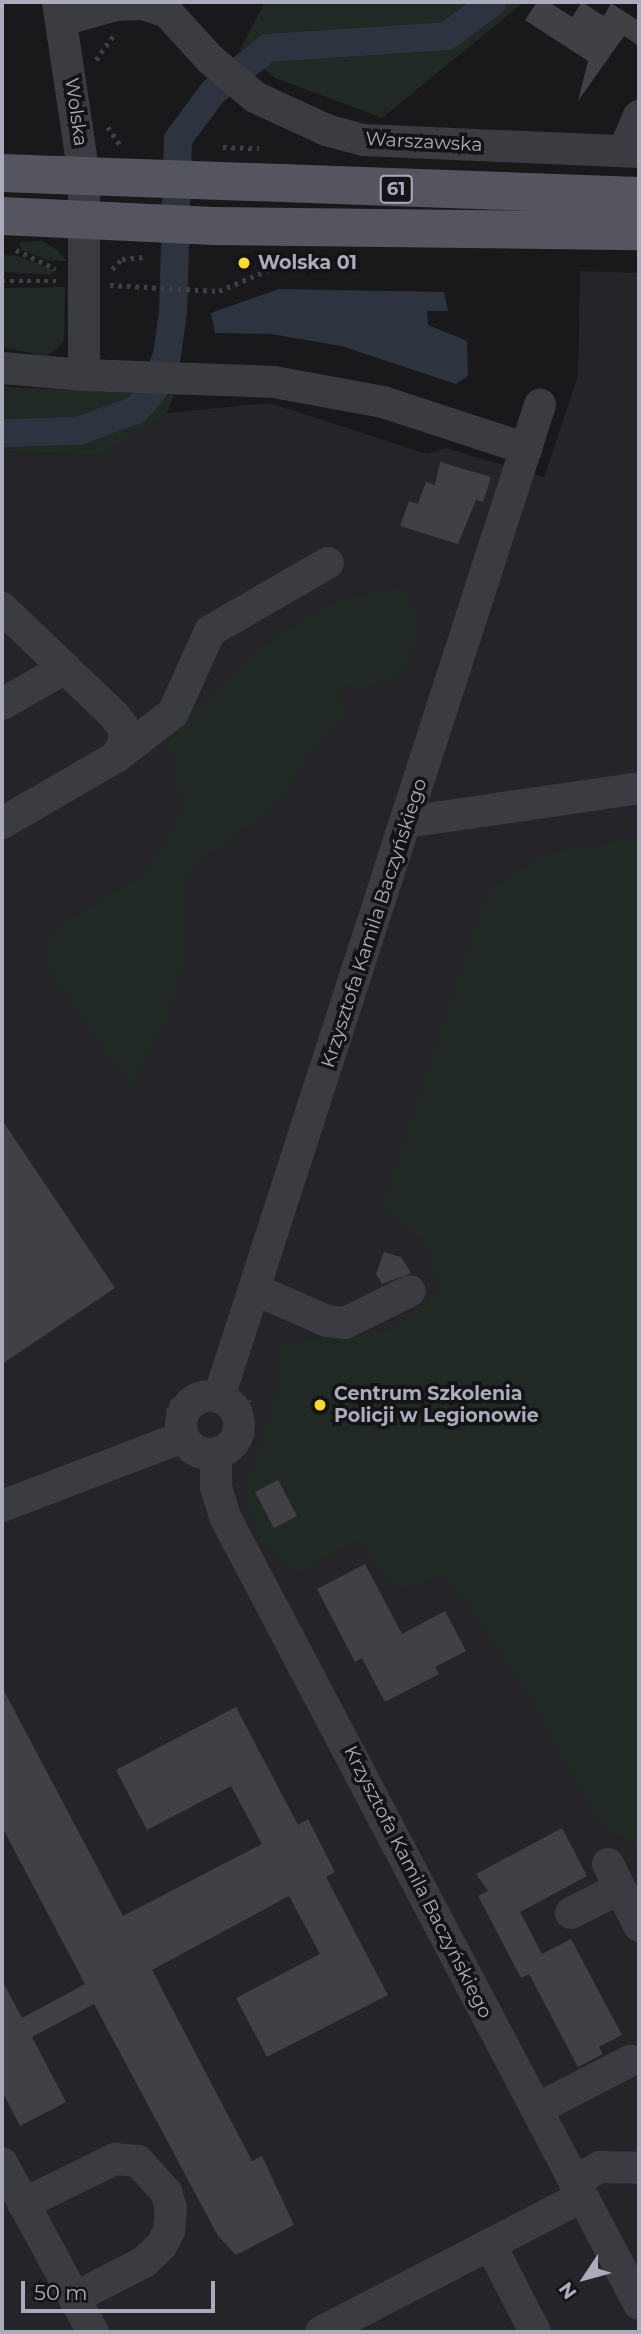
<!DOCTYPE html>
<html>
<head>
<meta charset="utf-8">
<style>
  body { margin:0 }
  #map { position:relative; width:641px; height:2334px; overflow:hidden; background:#19181b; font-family:Montserrat,sans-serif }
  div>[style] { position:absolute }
  .built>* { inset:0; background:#252428 }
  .green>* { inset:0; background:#202923 }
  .water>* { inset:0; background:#2d3440 }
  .canal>* { height:28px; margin:-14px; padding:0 14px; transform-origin:14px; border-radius:14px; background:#2d3440 }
  .building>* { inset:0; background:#404045 }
  .path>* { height:4.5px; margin-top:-2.25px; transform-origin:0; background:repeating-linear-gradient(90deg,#3f4047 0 3.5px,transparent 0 8.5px) }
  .minor>* { height:32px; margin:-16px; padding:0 16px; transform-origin:16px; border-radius:16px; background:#3b3b42 }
  .minor>.ring { margin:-16px; padding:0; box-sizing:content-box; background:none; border:32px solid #3b3b42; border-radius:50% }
  .major>* { height:38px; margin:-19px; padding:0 19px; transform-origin:19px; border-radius:19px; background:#55555f }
  .dots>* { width:19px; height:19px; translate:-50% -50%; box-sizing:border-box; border:4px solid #141316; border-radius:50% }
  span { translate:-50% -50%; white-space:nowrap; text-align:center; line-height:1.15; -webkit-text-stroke:7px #141316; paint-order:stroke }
  .shield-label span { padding:2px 5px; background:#141316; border:2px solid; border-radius:5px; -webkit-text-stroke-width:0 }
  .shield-label { font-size:18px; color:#aaacbb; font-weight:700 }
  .street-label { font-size:19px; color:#aaacbb }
  .poi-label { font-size:19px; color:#aaacbb; font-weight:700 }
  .left { translate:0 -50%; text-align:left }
  .frame { position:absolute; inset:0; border:4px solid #aaacbb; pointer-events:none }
  .north { position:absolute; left:550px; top:2243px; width:70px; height:70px; -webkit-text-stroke:5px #141316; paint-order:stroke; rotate:234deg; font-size:19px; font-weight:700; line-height:28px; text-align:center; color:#aaacbb }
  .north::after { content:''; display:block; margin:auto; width:24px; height:32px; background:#aaacbb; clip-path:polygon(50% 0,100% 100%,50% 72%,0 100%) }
  .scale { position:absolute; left:21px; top:2281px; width:194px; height:32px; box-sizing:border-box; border:4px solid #aaacbb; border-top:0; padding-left:9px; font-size:21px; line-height:24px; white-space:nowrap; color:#aaacbb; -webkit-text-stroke:5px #141316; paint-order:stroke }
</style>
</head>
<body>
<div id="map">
  <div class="built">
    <div style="clip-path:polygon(580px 271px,639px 273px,639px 2332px,2px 2332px,2px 451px,100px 456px,167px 413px,270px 403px,427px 454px,446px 448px,544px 477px,578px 376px)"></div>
  </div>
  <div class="green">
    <div style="clip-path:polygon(265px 2px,524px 2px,382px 118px,275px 78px,240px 50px)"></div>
    <div style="clip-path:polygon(42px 241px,56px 249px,67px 261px,47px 260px,22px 250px,19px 242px)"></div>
    <div style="clip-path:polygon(2px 255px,17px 256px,54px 270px,51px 275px,3px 272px)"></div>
    <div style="clip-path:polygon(65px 287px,64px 340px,59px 347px,46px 356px,2px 347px,2px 288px)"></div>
    <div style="clip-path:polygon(2px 384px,9px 387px,174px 395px,167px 413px,101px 456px,2px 451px)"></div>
    <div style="clip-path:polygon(399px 587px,421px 620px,409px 660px,388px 681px,361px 689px,340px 684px,342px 719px,305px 760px,279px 803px,203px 859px,185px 881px,188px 947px,169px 1014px,130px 1086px,42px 959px,53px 929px,145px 874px,183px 812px,168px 737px,266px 644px,306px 618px,340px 600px)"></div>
    <div style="clip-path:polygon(639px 837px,639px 1846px,604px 1829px,519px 1679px,446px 1575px,397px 1591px,358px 1541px,297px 1573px,259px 1538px,244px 1486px,274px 1408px,279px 1344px,392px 1330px,439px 1289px,424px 1241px,382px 1206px,488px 891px,545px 854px)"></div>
  </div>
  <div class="water">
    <div style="clip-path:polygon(279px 289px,444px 292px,448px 311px,427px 311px,428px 325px,467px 341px,468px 376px,456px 384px,341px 346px,271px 334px,215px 333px,211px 313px)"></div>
  </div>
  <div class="canal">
    <div style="left:2px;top:433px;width:76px;rotate:-1.5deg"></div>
    <div style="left:78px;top:431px;width:62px;rotate:-19.9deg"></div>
    <div style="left:136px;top:410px;width:28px;rotate:-49deg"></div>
    <div style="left:154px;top:389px;width:36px;rotate:-69deg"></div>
    <div style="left:167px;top:355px;width:43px;rotate:-82.1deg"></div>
    <div style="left:173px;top:312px;width:173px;rotate:-88.3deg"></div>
    <div style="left:178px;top:139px;width:59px;rotate:-53.3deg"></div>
    <div style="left:213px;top:92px;width:70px;rotate:-38.7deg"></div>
    <div style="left:268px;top:48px;width:179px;rotate:-3.8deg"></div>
    <div style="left:447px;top:36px;width:57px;rotate:-36.5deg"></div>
  </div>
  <div class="building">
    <div style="clip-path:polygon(537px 2px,549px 2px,572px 17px,582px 2px,604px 16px,611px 3px,639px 21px,639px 46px,624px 36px,578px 101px,588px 61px,525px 20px)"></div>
    <div style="clip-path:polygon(440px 462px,491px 477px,483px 502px,476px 500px,458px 544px,400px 526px,409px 501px,418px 504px,426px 482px,435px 485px)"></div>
    <div style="clip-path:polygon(2px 1120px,115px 1288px,2px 1364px)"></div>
    <div style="clip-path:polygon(384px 1252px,401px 1257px,411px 1273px,382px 1284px,376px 1274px)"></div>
    <div style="clip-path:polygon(278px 1480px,297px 1516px,274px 1528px,255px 1492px)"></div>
    <div style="clip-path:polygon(365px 1564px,402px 1634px,445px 1611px,466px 1651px,435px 1667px,439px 1674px,385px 1702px,362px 1658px,355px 1662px,317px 1589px)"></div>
    <div style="clip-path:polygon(2px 1687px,123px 1916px,262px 1844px,231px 1786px,147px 1830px,116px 1770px,236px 1707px,298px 1825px,308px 1819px,335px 1872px,326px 1877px,388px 1995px,267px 2057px,236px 1998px,320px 1954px,289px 1896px,152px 1970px,252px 2161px,262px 2156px,294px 2225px,236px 2255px,218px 2236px,94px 2004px,32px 2037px,66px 2102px,20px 2126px,2px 2091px,2px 1980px,22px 2018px,85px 1984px,2px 1827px)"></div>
    <div style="clip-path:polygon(562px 1828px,587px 1876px,520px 1912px,542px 1954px,571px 1939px,622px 2035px,599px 2047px,603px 2054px,578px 2067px,529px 1974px,521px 1978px,478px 1896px,488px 1891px,476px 1874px)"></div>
  </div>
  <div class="path">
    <div style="left:96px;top:60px;width:29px;rotate:-55deg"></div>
    <div style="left:108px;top:127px;width:22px;rotate:56deg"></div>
    <div style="left:223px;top:147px;width:36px;rotate:2deg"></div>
    <div style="left:16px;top:250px;width:44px;rotate:25.4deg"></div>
    <div style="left:112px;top:269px;width:14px;rotate:-45deg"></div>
    <div style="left:122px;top:259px;width:23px;rotate:-5deg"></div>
    <div style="left:2px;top:281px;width:54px"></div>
    <div style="left:110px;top:285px;width:109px;rotate:3.2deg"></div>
    <div style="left:219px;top:291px;width:71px;rotate:-23.3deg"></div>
    <div style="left:284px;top:263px;width:60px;rotate:-1deg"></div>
    <div style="left:168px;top:1412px;width:9px;rotate:-72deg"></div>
    <div style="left:171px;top:1403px;width:28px;rotate:-38deg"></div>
    <div style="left:244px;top:1451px;width:17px;rotate:-62deg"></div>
    <div style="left:252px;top:1436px;width:36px;rotate:-96deg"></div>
  </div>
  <div class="minor">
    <div style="left:58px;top:2px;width:175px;rotate:81.5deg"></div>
    <div style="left:84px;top:175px;width:200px;rotate:90deg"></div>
    <div style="left:84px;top:375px;width:190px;rotate:2.1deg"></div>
    <div style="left:274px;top:382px;width:111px;rotate:10.4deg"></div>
    <div style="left:383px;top:402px;width:151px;rotate:18.1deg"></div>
    <div style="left:62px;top:20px;width:56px;rotate:-15.5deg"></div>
    <div style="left:116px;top:5px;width:27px;rotate:-2deg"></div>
    <div style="left:143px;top:4px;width:25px;rotate:18deg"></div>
    <div style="left:167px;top:12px;width:64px;rotate:47.5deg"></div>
    <div style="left:210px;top:59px;width:59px;rotate:40.2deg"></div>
    <div style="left:255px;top:97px;width:78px;rotate:24.9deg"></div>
    <div style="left:326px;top:130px;width:38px;rotate:15deg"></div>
    <div style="left:363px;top:140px;width:276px;rotate:2.5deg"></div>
    <div style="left:624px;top:151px;width:38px;rotate:-67deg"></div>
    <div style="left:2px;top:368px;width:82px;rotate:4.9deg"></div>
    <div style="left:2px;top:608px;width:153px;rotate:43.7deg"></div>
    <div style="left:113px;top:714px;width:16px;rotate:52deg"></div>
    <div style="left:123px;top:727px;width:14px;rotate:82deg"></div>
    <div style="left:125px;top:741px;width:18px;rotate:119deg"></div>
    <div style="left:116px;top:757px;width:132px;rotate:149.9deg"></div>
    <div style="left:2px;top:704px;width:73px;rotate:-29.7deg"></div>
    <div style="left:116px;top:757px;width:72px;rotate:-37.7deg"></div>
    <div style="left:173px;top:713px;width:90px;rotate:-65.7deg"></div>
    <div style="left:210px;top:631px;width:136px;rotate:-30deg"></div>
    <div style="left:407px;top:822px;width:234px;rotate:-8.3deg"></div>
    <div style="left:256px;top:1290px;width:77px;rotate:23.6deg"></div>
    <div style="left:327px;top:1321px;width:18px;rotate:6deg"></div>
    <div style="left:345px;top:1323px;width:72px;rotate:-26.2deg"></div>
    <div class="ring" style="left:181px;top:1396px;width:26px;height:26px"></div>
    <div style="left:219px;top:1397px;width:1043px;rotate:-72.07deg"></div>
    <div style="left:216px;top:1455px;width:32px;rotate:90deg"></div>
    <div style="left:216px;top:1487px;width:31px;rotate:73deg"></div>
    <div style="left:225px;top:1517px;width:889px;rotate:62.25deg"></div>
    <div style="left:2px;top:1506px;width:194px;rotate:-20.9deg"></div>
    <div style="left:608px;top:1864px;width:69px;rotate:63.4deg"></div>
    <div style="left:571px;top:1913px;width:55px;rotate:-27deg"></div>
    <div style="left:537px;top:2109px;width:105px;rotate:-27.3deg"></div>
    <div style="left:2px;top:2163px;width:192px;rotate:61.7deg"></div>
    <div style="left:574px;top:2181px;width:30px;rotate:-28deg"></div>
    <div style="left:600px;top:2167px;width:39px;rotate:1deg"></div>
    <div style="left:23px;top:2204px;width:102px;rotate:-26.1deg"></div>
    <div style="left:115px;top:2159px;width:23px;rotate:5deg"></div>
    <div style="left:138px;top:2161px;width:42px;rotate:47.9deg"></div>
    <div style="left:166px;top:2192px;width:17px;rotate:73deg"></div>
    <div style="left:171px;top:2208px;width:23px;rotate:95deg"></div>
    <div style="left:169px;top:2231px;width:17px;rotate:118deg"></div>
    <div style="left:161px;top:2246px;width:23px;rotate:137deg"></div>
    <div style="left:144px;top:2262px;width:79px;rotate:152.8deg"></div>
    <div style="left:490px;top:2244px;width:99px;rotate:62.9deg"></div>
    <div style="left:321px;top:2332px;width:293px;rotate:-27.4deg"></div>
  </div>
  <div class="major">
    <div style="left:2px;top:173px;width:637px;rotate:2.07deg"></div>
    <div style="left:2px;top:216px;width:212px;rotate:2.7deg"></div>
    <div style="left:214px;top:226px;width:425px;rotate:0.7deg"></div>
  </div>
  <div class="dots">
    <div style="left:244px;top:263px;background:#fcda2f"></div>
    <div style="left:320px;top:1405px;background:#fcda2f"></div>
  </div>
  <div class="shield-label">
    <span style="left:396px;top:189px">61</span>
  </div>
  <div class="street-label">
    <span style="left:76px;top:112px;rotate:82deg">Wolska</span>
    <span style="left:424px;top:142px;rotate:3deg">Warszawska</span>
    <span style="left:374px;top:923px;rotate:-72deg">Krzysztofa Kamila Baczyńskiego</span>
    <span style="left:418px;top:1882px;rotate:63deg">Krzysztofa Kamila Baczyńskiego</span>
  </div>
  <div class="poi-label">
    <span class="left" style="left:258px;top:263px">Wolska 01</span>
    <span class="left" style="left:334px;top:1405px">Centrum Szkolenia<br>Policji w Legionowie</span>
  </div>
  <div class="frame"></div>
  <div class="north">N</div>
  <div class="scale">50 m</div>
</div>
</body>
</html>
